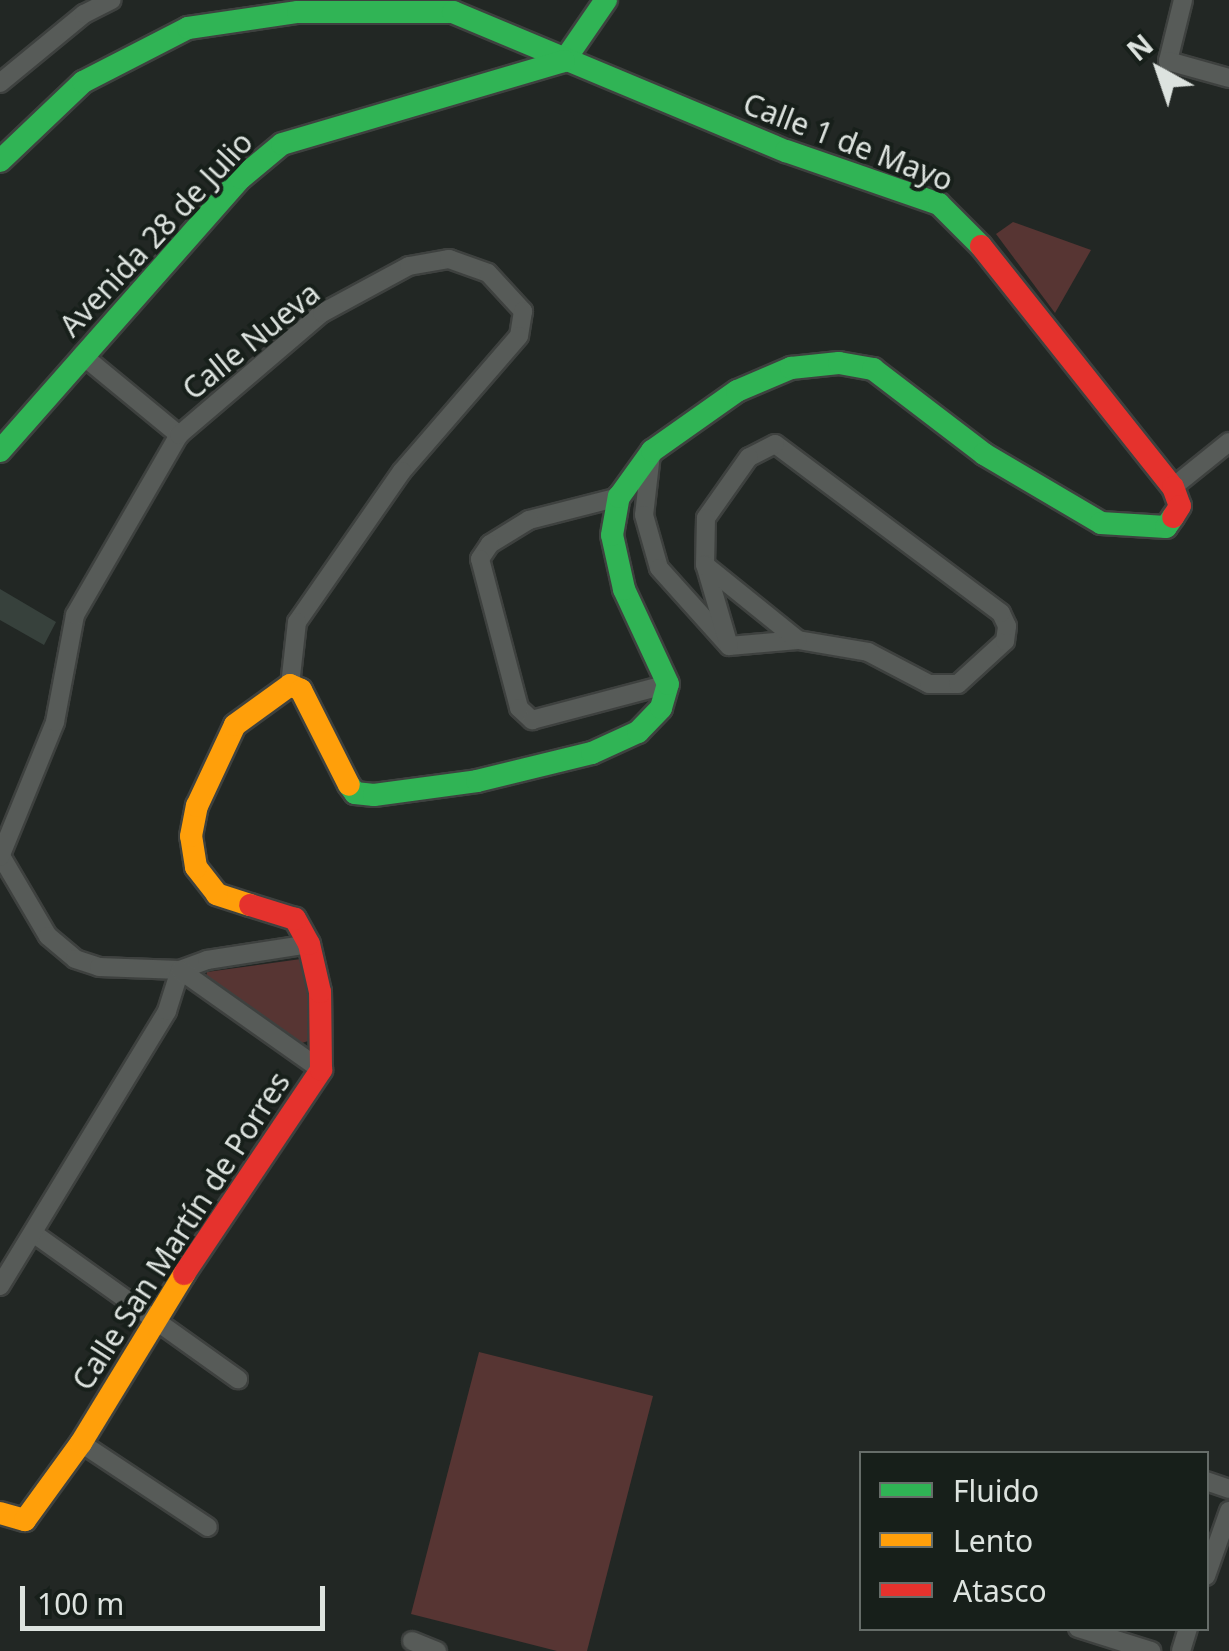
<!DOCTYPE html>
<html>
<head>
<meta charset="utf-8">
<style>
  body { margin:0 }
  #map { position:relative; width:1229px; height:1651px; overflow:hidden; background:#222724; font-family:"Noto Sans",sans-serif }
  div>[style] { position:absolute }
  .green>* { inset:0; background:#573533 }
  .building>* { inset:0; background:#37413c }
  .roads { filter:drop-shadow(2px 0 #3e413f) drop-shadow(-2px 0 #3e413f) drop-shadow(0 2px #3e413f) drop-shadow(0 -2px #3e413f) }
  .street>* { height:18px; margin:-9px; padding:0 9px; transform-origin:9px; border-radius:9px; background:#575b58 }
  .fast>* { height:22px; margin:-11px; padding:0 11px; transform-origin:11px; border-radius:11px; background:#30b455 }
  .slow>* { height:22px; margin:-11px; padding:0 11px; transform-origin:11px; border-radius:11px; background:#ff9f0a }
  .jam>* { height:22px; margin:-11px; padding:0 11px; transform-origin:11px; border-radius:11px; background:#e5322d }
  span { translate:-50% -50%; white-space:nowrap; text-align:center; line-height:1.15; -webkit-text-stroke:8px #171f1a; paint-order:stroke }
  .street-label { font-size:30px; color:#dde3df }
  .legend { position:absolute; left:859px; top:1451px; width:350px; height:180px; box-sizing:border-box; background:#171f1a; border:2px solid #666d69; margin:0; padding:12px 18px; list-style:none; font-size:30px; color:#dde3df }
  .legend li { display:flex; align-items:center; gap:20px; height:50px }
  .legend b { width:50px; border:2px solid #666d69 }
  .north { position:absolute; left:1109px; top:20px; width:100px; height:100px; -webkit-text-stroke:8px #171f1a; paint-order:stroke; rotate:320deg; font-size:28px; font-weight:700; line-height:40px; text-align:center; color:#dde3df }
  .north::after { content:''; display:block; margin:auto; width:35px; height:45px; background:#dde3df; clip-path:polygon(50% 0,100% 100%,50% 72%,0 100%) }
  .scale { position:absolute; left:20px; top:1586px; width:305px; height:45px; box-sizing:border-box; border:5px solid #dde3df; border-top:0; padding-left:12px; font-size:30px; line-height:35px; white-space:nowrap; color:#dde3df; -webkit-text-stroke:8px #171f1a; paint-order:stroke }
</style>
</head>
<body>
<div id="map">
  <div class="green">
    <div style="clip-path:polygon(1013px 222px,1091px 250px,1055px 313px,996px 234px)"></div>
    <div style="clip-path:polygon(301px 959px,308px 966px,311px 1040px,302px 1043px,206px 979px,207px 972px)"></div>
    <div style="clip-path:polygon(479px 1352px,653px 1396px,587px 1651px,557px 1651px,411px 1614px)"></div>
  </div>
  <div class="building">
    <div style="clip-path:polygon(0 589px,56px 622px,44px 645px,0 620px)"></div>
  </div>
  <div class="roads">
    <div class="street">
      <div style="left:1183px;top:0;width:63px;rotate:103.8deg"></div>
      <div style="left:1168px;top:61px;width:63px;rotate:15.6deg"></div>
      <div style="left:0;top:83px;width:109px;rotate:-39.4deg"></div>
      <div style="left:84px;top:14px;width:31px;rotate:-27deg"></div>
      <div style="left:82px;top:355px;width:126px;rotate:39.5deg"></div>
      <div style="left:651px;top:454px;width:61px;rotate:96.5deg"></div>
      <div style="left:644px;top:515px;width:55px;rotate:74.2deg"></div>
      <div style="left:659px;top:568px;width:105px;rotate:48.1deg"></div>
      <div style="left:729px;top:646px;width:69px;rotate:-5deg"></div>
      <div style="left:798px;top:640px;width:71px;rotate:9.7deg"></div>
      <div style="left:868px;top:652px;width:69px;rotate:27.7deg"></div>
      <div style="left:929px;top:684px;width:29px"></div>
      <div style="left:958px;top:684px;width:64px;rotate:-42.5deg"></div>
      <div style="left:1005px;top:641px;width:15px;rotate:-82deg"></div>
      <div style="left:1007px;top:626px;width:14px;rotate:-115deg"></div>
      <div style="left:1001px;top:613px;width:282px;rotate:-143.2deg"></div>
      <div style="left:775px;top:444px;width:29px;rotate:153deg"></div>
      <div style="left:749px;top:457px;width:75px;rotate:125.2deg"></div>
      <div style="left:706px;top:518px;width:46px;rotate:91.2deg"></div>
      <div style="left:705px;top:564px;width:85px;rotate:73.7deg"></div>
      <div style="left:1173px;top:487px;width:72px;rotate:-38.8deg"></div>
      <div style="left:619px;top:497px;width:93px;rotate:165.7deg"></div>
      <div style="left:529px;top:520px;width:46px;rotate:148.4deg"></div>
      <div style="left:490px;top:544px;width:18px;rotate:124deg"></div>
      <div style="left:480px;top:559px;width:154px;rotate:75.3deg"></div>
      <div style="left:519px;top:708px;width:18px;rotate:43deg"></div>
      <div style="left:532px;top:720px;width:141px;rotate:-14.8deg"></div>
      <div style="left:705px;top:565px;width:119px;rotate:38.9deg"></div>
      <div style="left:1px;top:856px;width:93px;rotate:59.6deg"></div>
      <div style="left:48px;top:936px;width:35px;rotate:40deg"></div>
      <div style="left:75px;top:959px;width:25px;rotate:18deg"></div>
      <div style="left:99px;top:967px;width:81px;rotate:2.1deg"></div>
      <div style="left:180px;top:970px;width:29px;rotate:-20deg"></div>
      <div style="left:207px;top:960px;width:103px;rotate:-8.9deg"></div>
      <div style="left:0;top:857px;width:146px;rotate:-67.8deg"></div>
      <div style="left:55px;top:722px;width:109px;rotate:-79.4deg"></div>
      <div style="left:75px;top:615px;width:208px;rotate:-60deg"></div>
      <div style="left:179px;top:435px;width:188px;rotate:-40.5deg"></div>
      <div style="left:322px;top:313px;width:99px;rotate:-28.4deg"></div>
      <div style="left:409px;top:266px;width:41px;rotate:-9.9deg"></div>
      <div style="left:449px;top:259px;width:41px;rotate:19.7deg"></div>
      <div style="left:488px;top:273px;width:52px;rotate:47.4deg"></div>
      <div style="left:523px;top:311px;width:25px;rotate:99deg"></div>
      <div style="left:519px;top:336px;width:179px;rotate:130.9deg"></div>
      <div style="left:402px;top:471px;width:184px;rotate:124.8deg"></div>
      <div style="left:297px;top:622px;width:63px;rotate:96.3deg"></div>
      <div style="left:33px;top:1233px;width:252px;rotate:35.5deg"></div>
      <div style="left:0;top:1286px;width:322px;rotate:-58.7deg"></div>
      <div style="left:167px;top:1011px;width:43px;rotate:-72.4deg"></div>
      <div style="left:180px;top:970px;width:173px;rotate:35.3deg"></div>
      <div style="left:81px;top:1443px;width:152px;rotate:33.5deg"></div>
      <div style="left:1206px;top:1481px;width:24px;rotate:19deg"></div>
      <div style="left:1206px;top:1576px;width:69px;rotate:-70.5deg"></div>
      <div style="left:1078px;top:1628px;width:77px;rotate:17.5deg"></div>
      <div style="left:412px;top:1641px;width:27px;rotate:22deg"></div>
      <div style="left:1181px;top:1651px;width:24px;rotate:-73deg"></div>
    </div>
    <div class="fast">
      <div style="left:564px;top:61px;width:74px;rotate:-55.5deg"></div>
      <div style="left:0;top:161px;width:115px;rotate:-43.6deg"></div>
      <div style="left:83px;top:82px;width:118px;rotate:-27.2deg"></div>
      <div style="left:188px;top:28px;width:111px;rotate:-8.3deg"></div>
      <div style="left:298px;top:12px;width:155px"></div>
      <div style="left:453px;top:12px;width:361px;rotate:22.7deg"></div>
      <div style="left:786px;top:151px;width:162px;rotate:19.1deg"></div>
      <div style="left:939px;top:204px;width:59px;rotate:45deg"></div>
      <div style="left:0;top:451px;width:364px;rotate:-48.6deg"></div>
      <div style="left:241px;top:178px;width:53px;rotate:-39.7deg"></div>
      <div style="left:282px;top:144px;width:294px;rotate:-16.4deg"></div>
      <div style="left:349px;top:785px;width:10px;rotate:53deg"></div>
      <div style="left:355px;top:793px;width:19px;rotate:6deg"></div>
      <div style="left:374px;top:795px;width:104px;rotate:-7.7deg"></div>
      <div style="left:477px;top:781px;width:118px;rotate:-13.7deg"></div>
      <div style="left:592px;top:753px;width:51px;rotate:-24.5deg"></div>
      <div style="left:638px;top:732px;width:33px;rotate:-46deg"></div>
      <div style="left:661px;top:708px;width:25px;rotate:-74deg"></div>
      <div style="left:668px;top:684px;width:105px;rotate:-114.9deg"></div>
      <div style="left:624px;top:589px;width:55px;rotate:-102.5deg"></div>
      <div style="left:612px;top:535px;width:39px;rotate:-80deg"></div>
      <div style="left:619px;top:497px;width:57px;rotate:-54.3deg"></div>
      <div style="left:652px;top:451px;width:104px;rotate:-35.2deg"></div>
      <div style="left:737px;top:391px;width:59px;rotate:-23.1deg"></div>
      <div style="left:791px;top:368px;width:48px;rotate:-5.9deg"></div>
      <div style="left:839px;top:363px;width:35px;rotate:10deg"></div>
      <div style="left:873px;top:369px;width:140px;rotate:37.4deg"></div>
      <div style="left:984px;top:454px;width:136px;rotate:30.5deg"></div>
      <div style="left:1101px;top:523px;width:65px;rotate:3.5deg"></div>
      <div style="left:1166px;top:527px;width:12px;rotate:-55deg"></div>
    </div>
    <div class="slow">
      <div style="left:250px;top:905px;width:35px;rotate:-162deg"></div>
      <div style="left:217px;top:894px;width:34px;rotate:-128deg"></div>
      <div style="left:196px;top:867px;width:31px;rotate:-99deg"></div>
      <div style="left:191px;top:836px;width:31px;rotate:-79deg"></div>
      <div style="left:197px;top:806px;width:89px;rotate:-64.9deg"></div>
      <div style="left:235px;top:725px;width:68px;rotate:-36deg"></div>
      <div style="left:290px;top:685px;width:12px;rotate:24deg"></div>
      <div style="left:301px;top:690px;width:106px;rotate:63.2deg"></div>
      <div style="left:0;top:1513px;width:26px;rotate:16deg"></div>
      <div style="left:25px;top:1520px;width:95px;rotate:-54deg"></div>
      <div style="left:81px;top:1443px;width:198px;rotate:-58.6deg"></div>
    </div>
    <div class="jam">
      <div style="left:981px;top:246px;width:308px;rotate:51.5deg"></div>
      <div style="left:1173px;top:487px;width:20px;rotate:70deg"></div>
      <div style="left:1180px;top:506px;width:13px;rotate:122deg"></div>
      <div style="left:184px;top:1274px;width:246px;rotate:-56.1deg"></div>
      <div style="left:321px;top:1070px;width:78px;rotate:-90.7deg"></div>
      <div style="left:320px;top:992px;width:49px;rotate:-102.9deg"></div>
      <div style="left:309px;top:944px;width:29px;rotate:-119deg"></div>
      <div style="left:295px;top:919px;width:47px;rotate:-162.7deg"></div>
    </div>
  </div>
  <div class="street-label">
    <span style="left:848px;top:142px;rotate:21deg">Calle 1 de Mayo</span>
    <span style="left:156px;top:234px;rotate:-47deg">Avenida 28 de Julio</span>
    <span style="left:251px;top:341px;rotate:-39deg">Calle Nueva</span>
    <span style="left:181px;top:1231px;rotate:-57deg">Calle San Martín de Porres</span>
  </div>
  <ul class="legend">
  <li><b style="height:12px;background:#30b455"></b>Fluido</li>
  <li><b style="height:12px;background:#ff9f0a"></b>Lento</li>
  <li><b style="height:12px;background:#e5322d"></b>Atasco</li>
  </ul>
  <div class="north">N</div>
  <div class="scale">100 m</div>
</div>
</body>
</html>
